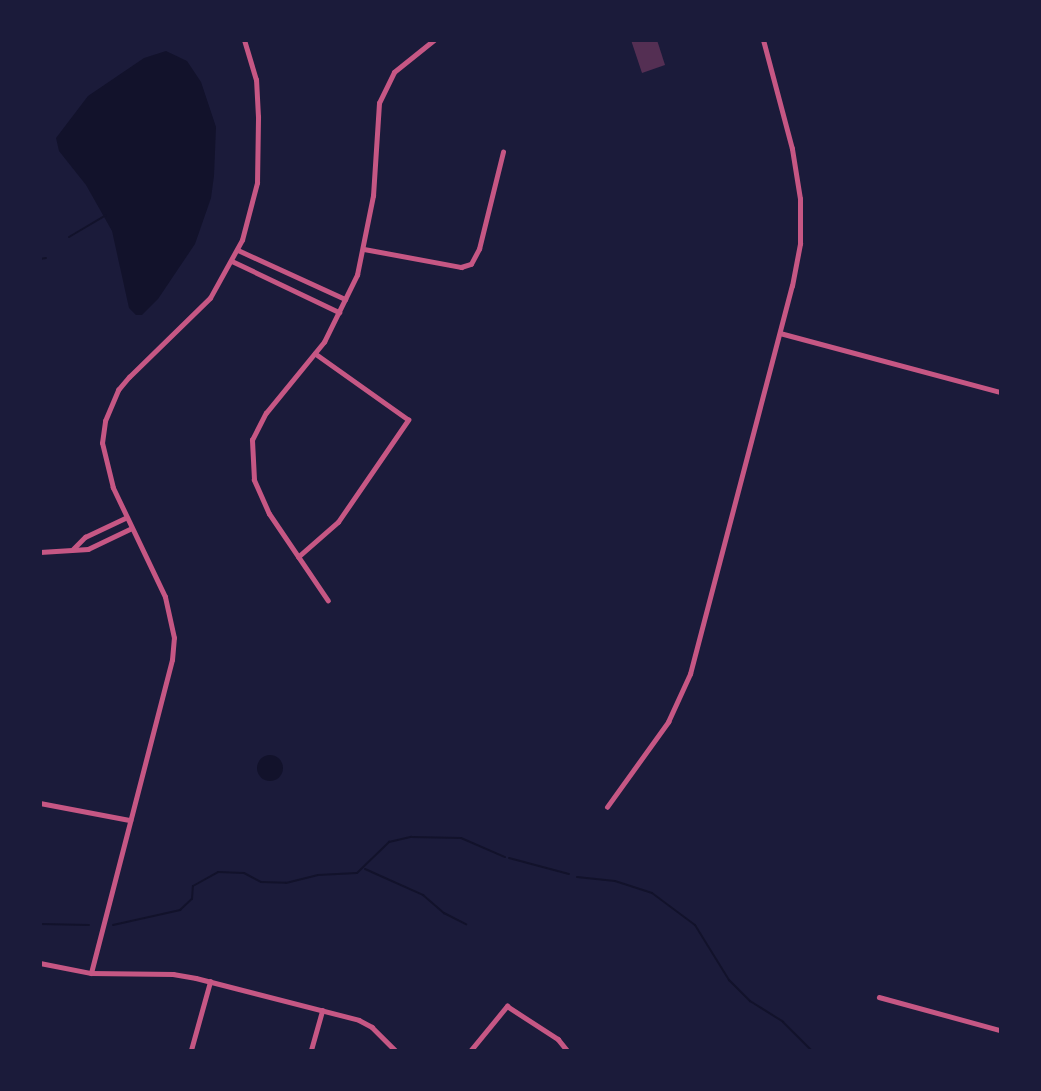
<!DOCTYPE html>
<html>
<head>
<meta charset="utf-8">
<style>
  body { margin:0 }
  #map { position:relative; width:1041px; height:1091px; overflow:hidden; background:#1b1b3a; font-family:Manrope,sans-serif }
  div>[style] { position:absolute }
  .water>* { inset:0; background:#12122b }
  .round { border-radius:50% }
  .stream>* { height:2px; margin:-1px; padding:0 1px; transform-origin:1px; border-radius:1px; background:#12122b }
  .building>* { inset:0; background:#542f53 }
  .minor>* { height:4.5px; margin:-2.25px; padding:0 2.25px; transform-origin:2.25px; border-radius:2.25px; background:#c65784 }
  span { translate:-50% -50%; white-space:nowrap; text-align:center; line-height:1.15; -webkit-text-stroke:4.5px #1b1b3a; paint-order:stroke }
  .frame { position:absolute; inset:0; border:42px solid #1b1b3a; pointer-events:none }
</style>
</head>
<body>
<div id="map">
  <div class="water">
    <div style="clip-path:polygon(166px 51px,187px 61px,201px 82px,216px 127px,214px 176px,211px 198px,195px 244px,158px 299px,142px 315px,136px 315px,129px 308px,112px 231px,86px 185px,59px 151px,56px 138px,88px 96px,144px 58px)"></div>
    <div class="round" style="left:257px;top:755px;width:26px;height:26px"></div>
  </div>
  <div class="stream">
    <div style="left:69px;top:237px;width:43px;rotate:-30.7deg"></div>
    <div style="left:40px;top:259px;width:6px;rotate:-9deg"></div>
    <div style="left:509px;top:858px;width:62px;rotate:14.9deg"></div>
    <div style="left:365px;top:869px;width:64px;rotate:24.1deg"></div>
    <div style="left:423px;top:895px;width:28px;rotate:41deg"></div>
    <div style="left:444px;top:913px;width:25px;rotate:27deg"></div>
    <div style="left:577px;top:877px;width:38px;rotate:6deg"></div>
    <div style="left:615px;top:881px;width:39px;rotate:18deg"></div>
    <div style="left:652px;top:893px;width:54px;rotate:36.7deg"></div>
    <div style="left:695px;top:925px;width:65px;rotate:58.3deg"></div>
    <div style="left:729px;top:980px;width:30px;rotate:45deg"></div>
    <div style="left:750px;top:1001px;width:39px;rotate:32deg"></div>
    <div style="left:783px;top:1022px;width:40px;rotate:45deg"></div>
    <div style="left:40px;top:924px;width:49px;rotate:1.2deg"></div>
    <div style="left:113px;top:925px;width:69px;rotate:-12.6deg"></div>
    <div style="left:180px;top:910px;width:16px;rotate:-43deg"></div>
    <div style="left:192px;top:899px;width:13px;rotate:-86deg"></div>
    <div style="left:193px;top:886px;width:29px;rotate:-29deg"></div>
    <div style="left:218px;top:872px;width:26px;rotate:2deg"></div>
    <div style="left:244px;top:873px;width:19px;rotate:28deg"></div>
    <div style="left:261px;top:882px;width:25px;rotate:2deg"></div>
    <div style="left:286px;top:883px;width:33px;rotate:-14deg"></div>
    <div style="left:318px;top:875px;width:39px;rotate:-3deg"></div>
    <div style="left:357px;top:873px;width:45px;rotate:-44.1deg"></div>
    <div style="left:389px;top:842px;width:23px;rotate:-13deg"></div>
    <div style="left:411px;top:837px;width:50px;rotate:1.1deg"></div>
    <div style="left:461px;top:838px;width:48px;rotate:23.4deg"></div>
  </div>
  <div class="building">
    <div style="clip-path:polygon(631px 40px,657px 40px,665px 65px,642px 73px)"></div>
  </div>
  <div class="minor">
    <div style="left:364px;top:249px;width:99px;rotate:10.5deg"></div>
    <div style="left:461px;top:267px;width:10px;rotate:-17deg"></div>
    <div style="left:471px;top:264px;width:17px;rotate:-62deg"></div>
    <div style="left:479px;top:249px;width:100px;rotate:-76.1deg"></div>
    <div style="left:238px;top:250px;width:118px;rotate:24.6deg"></div>
    <div style="left:232px;top:261px;width:119px;rotate:25.5deg"></div>
    <div style="left:780px;top:333px;width:228px;rotate:15deg"></div>
    <div style="left:73px;top:549px;width:17px;rotate:-45deg"></div>
    <div style="left:85px;top:537px;width:44px;rotate:-25.4deg"></div>
    <div style="left:40px;top:552px;width:48px;rotate:-3.6deg"></div>
    <div style="left:88px;top:549px;width:47px;rotate:-25.5deg"></div>
    <div style="left:298px;top:557px;width:53px;rotate:-41.2deg"></div>
    <div style="left:338px;top:522px;width:124px;rotate:-55.5deg"></div>
    <div style="left:408px;top:420px;width:114px;rotate:-144.6deg"></div>
    <div style="left:328px;top:601px;width:105px;rotate:-124.1deg"></div>
    <div style="left:269px;top:514px;width:37px;rotate:-114deg"></div>
    <div style="left:254px;top:480px;width:40px;rotate:-92.9deg"></div>
    <div style="left:252px;top:440px;width:30px;rotate:-63deg"></div>
    <div style="left:266px;top:413px;width:92px;rotate:-50.8deg"></div>
    <div style="left:324px;top:342px;width:75px;rotate:-63.8deg"></div>
    <div style="left:357px;top:275px;width:81px;rotate:-78.6deg"></div>
    <div style="left:373px;top:196px;width:93px;rotate:-86.3deg"></div>
    <div style="left:379px;top:103px;width:34px;rotate:-64deg"></div>
    <div style="left:394px;top:72px;width:51px;rotate:-38.7deg"></div>
    <div style="left:40px;top:803px;width:92px;rotate:10.7deg"></div>
    <div style="left:607px;top:807px;width:105px;rotate:-54.3deg"></div>
    <div style="left:668px;top:722px;width:53px;rotate:-65.4deg"></div>
    <div style="left:690px;top:674px;width:401px;rotate:-75.3deg"></div>
    <div style="left:792px;top:286px;width:43px;rotate:-79.2deg"></div>
    <div style="left:800px;top:244px;width:45px;rotate:-90deg"></div>
    <div style="left:800px;top:199px;width:51px;rotate:-99.1deg"></div>
    <div style="left:792px;top:149px;width:113px;rotate:-104.9deg"></div>
    <div style="left:40px;top:963px;width:52px;rotate:11.1deg"></div>
    <div style="left:91px;top:973px;width:82px;rotate:0.7deg"></div>
    <div style="left:173px;top:974px;width:23px;rotate:10deg"></div>
    <div style="left:196px;top:978px;width:168px;rotate:14.4deg"></div>
    <div style="left:359px;top:1020px;width:15px;rotate:28deg"></div>
    <div style="left:372px;top:1027px;width:33px;rotate:45deg"></div>
    <div style="left:91px;top:973px;width:323px;rotate:-75.5deg"></div>
    <div style="left:172px;top:660px;width:22px;rotate:-85deg"></div>
    <div style="left:174px;top:638px;width:42px;rotate:-102.4deg"></div>
    <div style="left:165px;top:597px;width:121px;rotate:-115.5deg"></div>
    <div style="left:113px;top:488px;width:46px;rotate:-103.7deg"></div>
    <div style="left:102px;top:443px;width:22px;rotate:-82deg"></div>
    <div style="left:105px;top:421px;width:34px;rotate:-67deg"></div>
    <div style="left:118px;top:390px;width:17px;rotate:-50deg"></div>
    <div style="left:129px;top:377px;width:113px;rotate:-44.3deg"></div>
    <div style="left:210px;top:298px;width:66px;rotate:-61.1deg"></div>
    <div style="left:242px;top:240px;width:59px;rotate:-75.3deg"></div>
    <div style="left:257px;top:183px;width:66px;rotate:-89.1deg"></div>
    <div style="left:258px;top:117px;width:37px;rotate:-93deg"></div>
    <div style="left:256px;top:80px;width:42px;rotate:-106.7deg"></div>
    <div style="left:879px;top:997px;width:125px;rotate:15.3deg"></div>
    <div style="left:191px;top:1050px;width:71px;rotate:-74.4deg"></div>
    <div style="left:311px;top:1050px;width:41px;rotate:-74.2deg"></div>
    <div style="left:471px;top:1050px;width:57px;rotate:-50.7deg"></div>
    <div style="left:507px;top:1006px;width:61px;rotate:32.9deg"></div>
    <div style="left:558px;top:1039px;width:14px;rotate:51deg"></div>
  </div>
  <div class="frame"></div>
</div>
</body>
</html>
